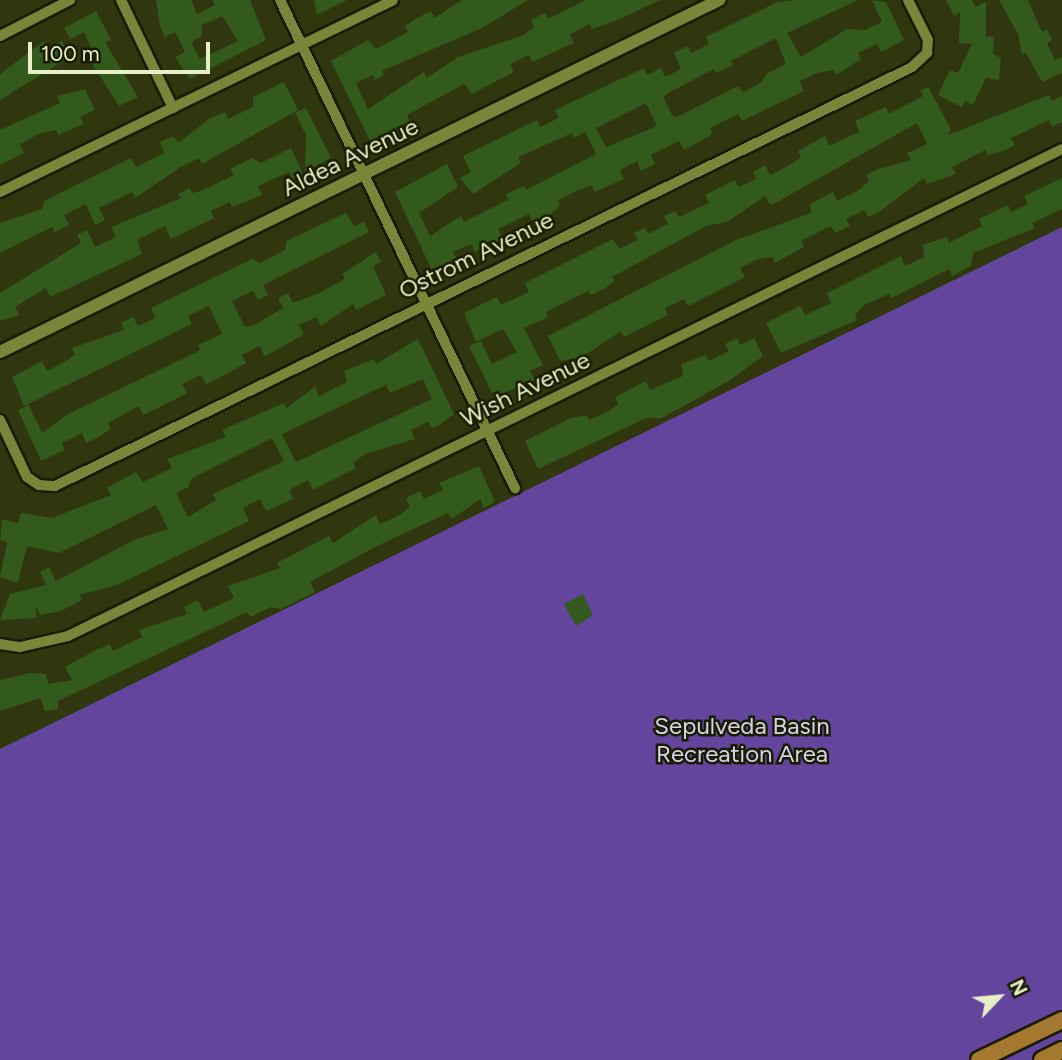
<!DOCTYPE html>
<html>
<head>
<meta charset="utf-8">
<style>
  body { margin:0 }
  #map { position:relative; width:1062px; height:1060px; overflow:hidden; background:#30360d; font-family:Figtree,sans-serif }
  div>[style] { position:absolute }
  .green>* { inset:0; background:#63459d }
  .building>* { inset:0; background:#325a1d }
  .roads { filter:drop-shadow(2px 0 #191c05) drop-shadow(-2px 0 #191c05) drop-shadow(0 2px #191c05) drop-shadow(0 -2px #191c05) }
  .minor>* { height:10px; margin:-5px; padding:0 5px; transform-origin:5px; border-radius:5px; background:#798539 }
  .tertiary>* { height:12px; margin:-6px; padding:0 6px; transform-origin:6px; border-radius:6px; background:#798539 }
  .primary>* { height:16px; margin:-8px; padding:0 8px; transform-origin:8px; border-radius:8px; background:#a5782f }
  span { translate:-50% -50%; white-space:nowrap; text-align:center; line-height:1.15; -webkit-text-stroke:5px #191d00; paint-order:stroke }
  .street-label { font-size:24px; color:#e7eec8 }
  .park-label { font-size:24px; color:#d8d1ed }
  .north { position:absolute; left:964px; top:962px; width:70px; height:70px; -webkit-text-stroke:5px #191d00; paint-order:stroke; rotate:64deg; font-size:19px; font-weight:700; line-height:28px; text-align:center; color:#e7eec8 }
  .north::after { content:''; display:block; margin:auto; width:24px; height:32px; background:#e7eec8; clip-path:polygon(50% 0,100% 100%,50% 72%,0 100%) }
  .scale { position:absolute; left:28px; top:42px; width:182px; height:32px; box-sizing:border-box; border:4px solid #e7eec8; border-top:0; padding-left:9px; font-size:21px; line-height:24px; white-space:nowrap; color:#e7eec8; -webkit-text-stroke:5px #191d00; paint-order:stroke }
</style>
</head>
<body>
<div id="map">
  <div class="green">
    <div style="clip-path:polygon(1062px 227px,1062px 1060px,0 1060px,0 749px)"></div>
  </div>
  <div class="building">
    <div style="clip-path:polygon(evenodd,156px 0,191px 0,197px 14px,215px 5px,212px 0,250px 0,266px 40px,190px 79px,175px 57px,185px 52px,175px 32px,165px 37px,160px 26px,156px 0,222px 16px,238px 41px,200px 59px,191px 42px,201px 37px,202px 25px,222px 16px)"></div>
    <div style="clip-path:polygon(314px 0,347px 0,317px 15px)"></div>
    <div style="clip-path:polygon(462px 0,528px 0,482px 28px,382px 71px,384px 75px,375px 80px,373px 75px,356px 83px,368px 109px,424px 72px,427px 78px,458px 57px,524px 35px,534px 27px,531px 20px,545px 13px,548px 19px,586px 0,660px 0,620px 19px,592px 29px,590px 24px,570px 34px,574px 43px,532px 62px,529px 55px,510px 64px,514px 72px,472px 94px,464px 84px,407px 115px,410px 122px,370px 141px,331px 61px,368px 40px,376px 49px,408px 32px,405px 26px,419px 17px,431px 11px,434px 18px)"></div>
    <div style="clip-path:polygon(evenodd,795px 0,858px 0,787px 33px,801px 57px,847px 29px,865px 30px,882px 22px,872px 0,886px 2px,904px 40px,881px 52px,877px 44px,858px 53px,861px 59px,836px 75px,833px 70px,817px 73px,799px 81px,804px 91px,742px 121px,738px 114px,710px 128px,713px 134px,684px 150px,679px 141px,651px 155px,655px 164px,641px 171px,637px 161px,620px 170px,624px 179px,595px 192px,592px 185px,577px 191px,558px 200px,560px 206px,548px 216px,533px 223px,529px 214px,498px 229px,503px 239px,475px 252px,471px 244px,453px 252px,457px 259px,432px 270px,395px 192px,447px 164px,458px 187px,419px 213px,430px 236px,461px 216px,464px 222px,508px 200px,506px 194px,524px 186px,526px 190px,596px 154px,585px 132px,574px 138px,572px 133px,518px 157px,521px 163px,473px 194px,460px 178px,471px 172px,463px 156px,537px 120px,540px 127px,559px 118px,555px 110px,644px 68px,647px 75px,661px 68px,665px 77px,681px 69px,674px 53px,688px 46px,691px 53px,709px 44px,706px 37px,777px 2px,795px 0,776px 38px,786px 64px,766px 74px,761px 83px,743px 92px,738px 86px,677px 117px,672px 115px,663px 97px,668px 93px,714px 69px,716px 73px,733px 65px,731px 61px,776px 38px,795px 0,646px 103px,657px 126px,606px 147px,596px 128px,646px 103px)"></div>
    <div style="clip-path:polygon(946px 0,972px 0,975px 7px,986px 2px,986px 36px,994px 37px,993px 54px,1001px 58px,999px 80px,986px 78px,973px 105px,965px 101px,962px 107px,938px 95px,950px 70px,958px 73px,972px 44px,959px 43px,960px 12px,954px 16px)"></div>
    <div style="clip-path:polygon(999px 0,1028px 0,1042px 32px,1047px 29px,1052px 40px,1047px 43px,1055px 60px,1062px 57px,1062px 73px,1042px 82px,1026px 53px,1022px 55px,1018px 34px)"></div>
    <div style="clip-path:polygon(96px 11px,111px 40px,105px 42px,138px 97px,119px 106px,87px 56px,94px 53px,84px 32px,70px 39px,64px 28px)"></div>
    <div style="clip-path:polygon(44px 41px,47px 48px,62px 41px,70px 57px,0 100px,0 74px)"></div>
    <div style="clip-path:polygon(284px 82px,298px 110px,202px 164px,199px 158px,181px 167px,135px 198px,132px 192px,99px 208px,105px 220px,95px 225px,86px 204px,64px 215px,69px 225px,55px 232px,52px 227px,0 253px,0 223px,42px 209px,44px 201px,131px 158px,136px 167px,164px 153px,160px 142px,174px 136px,178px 143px,209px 119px,225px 112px,228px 119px,253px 107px,253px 97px)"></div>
    <div style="clip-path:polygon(928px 87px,951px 129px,948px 135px,1049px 95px,1052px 101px,1062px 96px,1062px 122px,1052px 127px,1049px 120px,1011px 138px,1015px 145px,1003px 151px,988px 155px,985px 150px,952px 167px,956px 174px,927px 184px,924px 178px,879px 212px,868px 217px,864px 210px,846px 219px,850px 226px,835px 233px,831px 226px,801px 241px,804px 247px,775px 263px,772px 257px,759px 259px,740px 268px,745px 277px,688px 306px,684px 299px,665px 308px,668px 315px,624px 337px,621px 331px,582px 357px,560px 361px,548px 336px,736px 240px,811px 213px,810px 204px,833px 192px,837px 201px,859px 190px,869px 181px,866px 175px,878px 169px,911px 160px,907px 153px,927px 144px,917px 123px,779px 201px,770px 205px,765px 196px,727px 222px,706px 226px,612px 277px,615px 281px,604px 289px,591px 295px,588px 291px,546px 312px,548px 317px,524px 328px,543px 365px,530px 371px,535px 380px,494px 397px,469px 346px,481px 341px,492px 364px,517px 352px,503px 329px,476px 342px,464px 313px,497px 297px,501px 305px,529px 292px,525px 283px,613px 239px,619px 249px,638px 240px,634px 233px,645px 228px,648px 234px,668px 224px,664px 216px,675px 211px,679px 217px,709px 203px,705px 195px,735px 180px,739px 187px,756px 179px,753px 172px,765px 165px,770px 175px,788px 166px,801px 157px,798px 151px,825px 136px,829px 146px,859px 132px,855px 121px,886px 107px,889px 114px,923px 96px,920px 90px)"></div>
    <div style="clip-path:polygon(85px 89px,95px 110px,80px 117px,84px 124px,58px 135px,56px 130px,39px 134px,20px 144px,24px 153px,0 165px,0 130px,60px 103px,57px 96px)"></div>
    <div style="clip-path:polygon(306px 108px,331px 158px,305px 171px,306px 135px,295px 113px)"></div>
    <div style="clip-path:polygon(291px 148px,303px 174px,292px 179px,289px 172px,258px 186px,262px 195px,232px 207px,230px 202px,211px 211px,214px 218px,171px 239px,165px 226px,137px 240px,142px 254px,50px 297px,46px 288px,15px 307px,19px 315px,0 321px,0 293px,81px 243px,77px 235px,87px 230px,95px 247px,116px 237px,111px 227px,181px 198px,178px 194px,190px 188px,192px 193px,201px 191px,234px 175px,230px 169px,252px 158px,261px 163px)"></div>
    <div style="clip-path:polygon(1062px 178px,1062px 209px,1032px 223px,1035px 228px,973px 253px,971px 266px,961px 271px,952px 276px,949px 269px,892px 298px,889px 294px,864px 305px,855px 315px,857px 320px,781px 353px,766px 323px,800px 306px,805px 315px,831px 303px,827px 293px,901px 256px,905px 266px,924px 257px,923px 245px,947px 237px,949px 243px,982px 226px,979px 219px,1008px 205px,1011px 212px,1028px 204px,1024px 196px)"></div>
    <div style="clip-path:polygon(346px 213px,354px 226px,364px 222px,369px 232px,263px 285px,268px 295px,258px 300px,253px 291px,232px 301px,245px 327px,254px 325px,283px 308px,278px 298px,288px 293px,293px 303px,317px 294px,345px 279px,342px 274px,376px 252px,381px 262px,373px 266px,386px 295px,356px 310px,353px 304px,321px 326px,316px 317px,299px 325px,304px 334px,275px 351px,264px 356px,260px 346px,242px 355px,246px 363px,217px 379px,206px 384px,201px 375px,182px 384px,187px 393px,176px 399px,143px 415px,139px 406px,108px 423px,111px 429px,97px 438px,86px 443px,82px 433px,62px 443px,65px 450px,41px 461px,18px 410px,29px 405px,42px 433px,68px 414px,201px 350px,198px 345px,222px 334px,209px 306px,188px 316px,192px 324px,24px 406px,12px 377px,42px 361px,47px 371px,66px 361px,75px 355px,72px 348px,124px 330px,121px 323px,133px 317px,138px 326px,155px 318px,151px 308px,252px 259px,260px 263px,285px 250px,286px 241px)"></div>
    <div style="clip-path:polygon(737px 338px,740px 345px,754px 338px,763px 356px,729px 381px,662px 418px,646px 418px,538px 469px,525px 441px,571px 418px,587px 415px,589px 420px,609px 411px,618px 404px,615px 397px,646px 381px,650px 390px,683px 376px,681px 364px,706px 355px,709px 361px,729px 351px,725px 344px)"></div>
    <div style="clip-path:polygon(evenodd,418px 339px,454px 414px,441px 424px,432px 428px,428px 422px,411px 430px,415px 439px,365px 454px,353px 463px,356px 468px,313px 490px,308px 480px,289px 490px,293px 499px,282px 504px,266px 511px,260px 499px,243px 508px,249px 521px,117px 585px,79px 595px,82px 600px,61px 611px,40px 615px,35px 605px,37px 618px,0 620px,10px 594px,46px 585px,40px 572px,49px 567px,56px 581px,134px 540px,168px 529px,156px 505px,59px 553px,27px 546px,18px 583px,0 577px,7px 542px,0 540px,2px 519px,18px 523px,21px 513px,52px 518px,111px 495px,107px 488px,136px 472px,143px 482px,172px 468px,167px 459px,226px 437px,222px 430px,284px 403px,286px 408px,315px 387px,319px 396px,347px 382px,344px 371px,374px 359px,376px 364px,418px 339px,423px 379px,432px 399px,296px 462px,282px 434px,386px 385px,390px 393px,423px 379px,418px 339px,272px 438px,284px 461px,213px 494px,216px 500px,188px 517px,176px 493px,189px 487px,191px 479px,272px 438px)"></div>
    <div style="clip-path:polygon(479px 466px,495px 502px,484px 508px,480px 499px,452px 519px,448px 513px,379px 545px,310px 582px,315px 592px,281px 609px,271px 607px,250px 617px,247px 612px,58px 701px,58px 709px,45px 711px,40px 698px,0 711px,0 680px,29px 673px,46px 674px,48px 684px,72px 680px,65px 667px,94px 651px,110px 644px,113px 651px,142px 637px,139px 630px,187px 614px,184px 607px,198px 600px,204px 612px,234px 598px,228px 586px,280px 568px,277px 563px,329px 536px,333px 543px,376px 515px,380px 524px,400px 515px,410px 507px,406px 498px,420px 491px,424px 499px,443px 490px,439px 483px)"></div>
    <div style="clip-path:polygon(583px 594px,593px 615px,576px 626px,564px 604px)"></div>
  </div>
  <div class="roads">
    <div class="minor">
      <div style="left:121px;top:0;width:120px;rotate:64.3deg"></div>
      <div style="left:280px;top:0;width:542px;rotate:64.29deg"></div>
      <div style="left:0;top:36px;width:79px;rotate:-27.2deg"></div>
      <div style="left:0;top:192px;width:437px;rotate:-26deg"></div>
      <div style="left:0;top:420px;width:63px;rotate:64.7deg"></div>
      <div style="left:27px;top:477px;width:14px;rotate:34deg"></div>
      <div style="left:39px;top:485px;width:16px;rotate:4deg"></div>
      <div style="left:55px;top:486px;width:954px;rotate:-26.05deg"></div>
      <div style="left:912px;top:67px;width:21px;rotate:-43deg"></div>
      <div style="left:927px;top:53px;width:13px;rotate:-86deg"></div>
      <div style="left:928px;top:40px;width:45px;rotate:-116.6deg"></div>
      <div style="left:0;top:644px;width:20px;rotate:9deg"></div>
      <div style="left:20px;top:647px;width:49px;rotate:-12.9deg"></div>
      <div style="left:68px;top:636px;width:1107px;rotate:-26.1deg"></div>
    </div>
    <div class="tertiary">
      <div style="left:0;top:352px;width:801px;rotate:-26.08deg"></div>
    </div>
    <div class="primary">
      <div style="left:979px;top:1060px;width:92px;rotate:-25.7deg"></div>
      <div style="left:1042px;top:1060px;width:22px;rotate:-27deg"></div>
    </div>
  </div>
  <div class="street-label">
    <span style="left:350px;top:157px;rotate:-26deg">Aldea Avenue</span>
    <span style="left:476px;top:255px;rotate:-26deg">Ostrom Avenue</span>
    <span style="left:525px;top:389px;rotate:-26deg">Wish Avenue</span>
  </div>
  <div class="park-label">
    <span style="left:742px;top:740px">Sepulveda Basin<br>Recreation Area</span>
  </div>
  <div class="north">N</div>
  <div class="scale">100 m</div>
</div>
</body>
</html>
